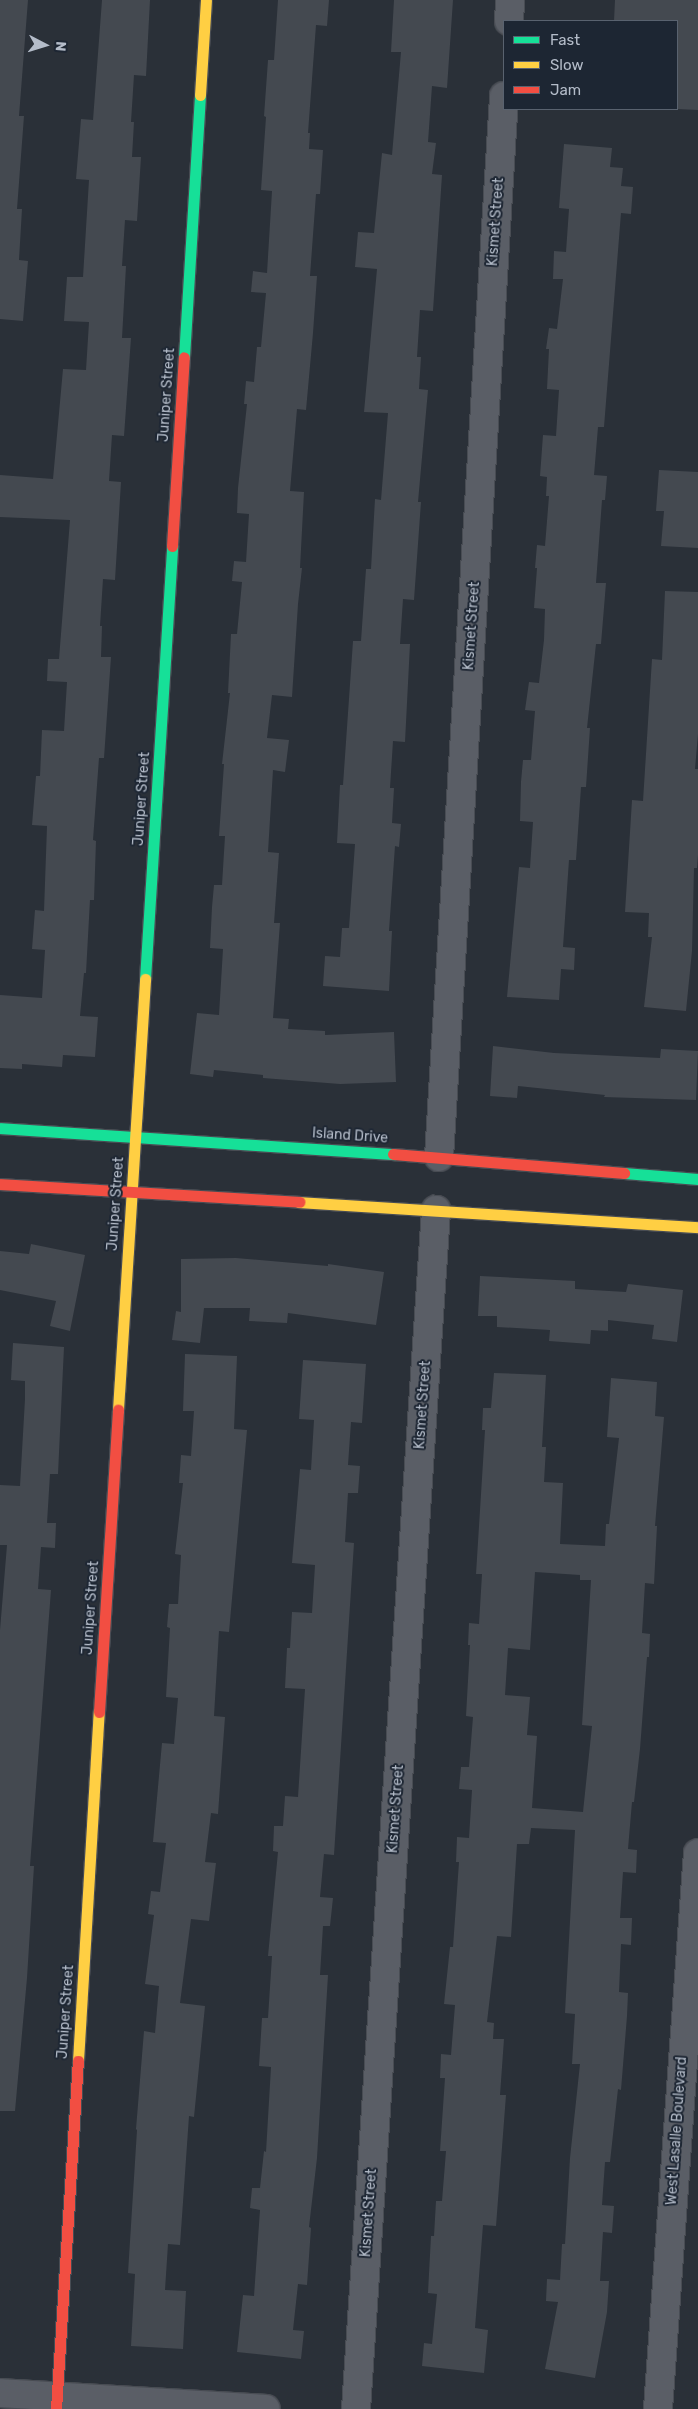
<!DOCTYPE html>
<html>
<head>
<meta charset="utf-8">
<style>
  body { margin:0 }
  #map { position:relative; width:698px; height:2409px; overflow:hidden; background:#2a3038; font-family:Rubik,sans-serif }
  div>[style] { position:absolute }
  .building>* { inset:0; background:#444950 }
  .roads { filter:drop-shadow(1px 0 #484c53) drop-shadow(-1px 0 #484c53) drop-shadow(0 1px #484c53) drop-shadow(0 -1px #484c53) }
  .street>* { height:28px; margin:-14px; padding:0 14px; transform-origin:14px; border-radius:14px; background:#5a5e66 }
  .fast>* { height:11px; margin:-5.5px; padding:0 5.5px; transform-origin:5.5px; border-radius:5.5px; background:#16e098 }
  .slow>* { height:11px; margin:-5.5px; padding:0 5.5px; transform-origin:5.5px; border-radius:5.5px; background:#ffcf43 }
  .jam>* { height:11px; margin:-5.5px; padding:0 5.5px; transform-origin:5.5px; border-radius:5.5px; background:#f24e42 }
  span { translate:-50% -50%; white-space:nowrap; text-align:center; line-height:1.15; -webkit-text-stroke:4px #1d2633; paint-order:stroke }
  .street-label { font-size:14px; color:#b4bcc9 }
  .legend { position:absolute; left:503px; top:20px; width:175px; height:90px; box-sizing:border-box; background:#1d2633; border:1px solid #59626f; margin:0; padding:6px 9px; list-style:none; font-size:15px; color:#b4bcc9 }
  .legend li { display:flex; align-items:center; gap:10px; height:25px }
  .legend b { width:25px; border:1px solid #59626f }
  .north { position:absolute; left:20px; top:20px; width:50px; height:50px; -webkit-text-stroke:4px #1d2633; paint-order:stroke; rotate:95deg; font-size:14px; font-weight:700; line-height:20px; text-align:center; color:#b4bcc9 }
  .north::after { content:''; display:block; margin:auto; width:18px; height:22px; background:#b4bcc9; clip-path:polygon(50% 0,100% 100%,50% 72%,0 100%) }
</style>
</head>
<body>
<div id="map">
  <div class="building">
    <div style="clip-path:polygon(0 0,28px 0,19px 116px,24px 116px,17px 209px,22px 209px,19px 260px,28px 261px,23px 321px,0 319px)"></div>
    <div style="clip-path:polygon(102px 0,150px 0,146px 76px,134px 75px,131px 122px,134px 122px,132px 157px,141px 157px,137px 221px,125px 220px,122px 266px,126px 266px,122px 338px,131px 338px,124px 436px,112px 435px,109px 481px,121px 482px,115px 580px,103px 579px,100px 626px,102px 626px,101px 657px,111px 657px,104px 758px,99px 758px,93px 840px,96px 841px,94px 900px,90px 900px,86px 973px,84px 973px,80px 1016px,98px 1017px,95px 1057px,63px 1055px,62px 1067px,22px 1064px,22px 1069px,0 1068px,0 995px,42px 998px,45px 950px,32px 949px,35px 910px,44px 911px,47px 826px,32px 825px,36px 776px,40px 776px,42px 730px,64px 731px,67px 682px,47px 681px,48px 659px,59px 659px,70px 520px,0 517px,0 475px,53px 479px,63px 369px,86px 370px,89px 322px,64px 321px,67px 277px,83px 277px,89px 180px,76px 179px,81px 119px,93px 120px)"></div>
    <div style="clip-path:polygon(278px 0,329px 0,327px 26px,316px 25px,308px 133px,310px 133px,309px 149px,323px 150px,320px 194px,316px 194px,310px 276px,317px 276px,313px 333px,306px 410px,297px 409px,290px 491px,304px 492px,300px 568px,302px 568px,298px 604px,292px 697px,272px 695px,267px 738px,289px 740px,285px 772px,273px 770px,268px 852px,279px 853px,274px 923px,280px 923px,273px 1018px,289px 1019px,288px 1029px,325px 1031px,325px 1035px,394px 1032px,396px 1082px,340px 1084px,263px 1078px,263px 1075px,214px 1070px,213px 1077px,190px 1074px,197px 1013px,219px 1015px,223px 949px,210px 948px,212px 907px,214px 885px,222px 885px,225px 836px,219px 836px,224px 764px,222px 764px,230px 693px,228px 693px,231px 634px,237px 634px,242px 582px,232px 581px,234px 561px,246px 562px,249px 514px,237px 513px,238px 488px,247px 404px,244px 404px,246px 381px,254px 382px,257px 347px,261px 347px,266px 293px,251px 292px,253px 271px,267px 273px,272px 191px,261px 190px,266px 117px,264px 116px,268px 60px,274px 60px)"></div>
    <div style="clip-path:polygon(394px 0,453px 0,447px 88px,432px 86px,428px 142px,436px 143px,432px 174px,442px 175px,433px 311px,420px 310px,417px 357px,421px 357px,419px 389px,428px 390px,418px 502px,421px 502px,414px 600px,403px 599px,400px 644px,410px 644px,405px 742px,393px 741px,390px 788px,394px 788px,392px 823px,401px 824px,399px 847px,395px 846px,389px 931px,392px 931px,389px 991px,323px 986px,325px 956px,340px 957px,342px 928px,349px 928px,355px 844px,337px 843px,340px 785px,343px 785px,353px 641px,361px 641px,366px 569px,371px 569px,375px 499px,381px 500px,388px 413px,364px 412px,377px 269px,355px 267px,358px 232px,374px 233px,382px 153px,392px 155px,401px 52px,391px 52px)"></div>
    <div style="clip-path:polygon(615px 0,698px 0,698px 110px,677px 109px,677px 21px,614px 21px)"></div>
    <div style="clip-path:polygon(564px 144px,612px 148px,610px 167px,623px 168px,621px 186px,633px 187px,631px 214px,621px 213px,604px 427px,598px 427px,594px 475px,607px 476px,605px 500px,602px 500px,596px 583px,606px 583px,601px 644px,596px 644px,587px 728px,590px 728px,586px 787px,581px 787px,576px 860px,569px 860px,563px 947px,575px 948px,574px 970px,561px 969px,559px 1000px,507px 997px,519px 867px,530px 868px,533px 822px,520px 821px,521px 782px,523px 760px,531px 760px,535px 711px,525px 710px,529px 682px,539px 683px,544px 640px,545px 609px,534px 608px,537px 568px,535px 568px,537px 545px,545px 546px,549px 496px,546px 496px,547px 477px,540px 476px,543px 435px,556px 436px,559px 390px,547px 389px,549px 349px,546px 349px,549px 328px,557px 329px,563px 279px,553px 279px,554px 251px,566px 252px,569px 209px,559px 208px)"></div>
    <div style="clip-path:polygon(659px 470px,698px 472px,698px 548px,661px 546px,664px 511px,656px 511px)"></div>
    <div style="clip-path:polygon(665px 591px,698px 592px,698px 734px,695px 769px,698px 769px,698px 855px,697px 868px,694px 868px,692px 951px,686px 1011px,644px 1007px,652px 937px,648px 937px,649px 913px,625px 912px,632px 800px,643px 801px,652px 659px,662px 660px)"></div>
    <div style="clip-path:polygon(493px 1046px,554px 1053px,660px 1058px,661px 1049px,698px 1051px,696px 1100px,604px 1097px,605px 1095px,518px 1086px,517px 1098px,490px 1096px)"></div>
    <div style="clip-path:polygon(31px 1244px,85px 1255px,70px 1331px,50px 1326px,56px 1301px,0 1290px,0 1251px,29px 1254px)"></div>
    <div style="clip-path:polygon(236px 1258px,328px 1266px,328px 1264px,384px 1272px,376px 1325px,288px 1313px,287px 1323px,249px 1321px,250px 1308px,204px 1308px,200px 1343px,172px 1340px,176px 1311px,181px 1312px,181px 1259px)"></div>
    <div style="clip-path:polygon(480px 1276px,575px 1281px,575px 1289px,626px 1292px,628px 1284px,683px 1290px,677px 1342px,652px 1339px,654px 1325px,608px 1320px,608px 1331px,591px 1330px,590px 1344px,549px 1341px,550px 1330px,497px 1327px,497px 1316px,478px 1316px)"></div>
    <div style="clip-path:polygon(13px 1343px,64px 1347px,58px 1474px,50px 1474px,47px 1523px,56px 1523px,55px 1548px,41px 1547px,38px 1589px,51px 1590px,30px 1866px,34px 1866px,27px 1978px,15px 2111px,0 2111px,0 1630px,7px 1545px,0 1545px,0 1485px,20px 1486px,25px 1399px,25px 1381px,11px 1380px)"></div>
    <div style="clip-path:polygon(185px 1354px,237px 1356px,234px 1429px,247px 1430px,229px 1632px,219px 1631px,214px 1716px,225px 1717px,218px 1814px,211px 1813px,205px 1862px,216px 1863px,209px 1921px,191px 1919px,180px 2003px,205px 2006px,194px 2117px,189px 2116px,180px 2245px,168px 2244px,165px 2290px,186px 2291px,183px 2349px,131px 2346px,135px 2274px,128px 2273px,137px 2130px,136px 2129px,144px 2031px,155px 2033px,159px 1986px,145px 1984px,154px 1915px,148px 1914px,151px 1891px,160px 1892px,166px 1843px,153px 1842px,162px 1743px,174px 1744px,178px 1698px,166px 1697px,170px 1628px,167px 1627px,169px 1604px,178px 1604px,181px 1555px,175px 1554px,183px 1483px,179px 1483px,181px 1455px,191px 1456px,194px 1411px,183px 1411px)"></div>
    <div style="clip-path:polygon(303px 1360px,366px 1364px,362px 1423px,351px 1422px,348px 1465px,360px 1466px,358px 1493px,348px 1493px,345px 1542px,354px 1543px,334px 1855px,324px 1854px,320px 1897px,333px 1898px,330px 1926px,323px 1926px,320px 1975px,328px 1975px,317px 2158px,309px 2227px,311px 2228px,307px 2285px,298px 2284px,293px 2330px,304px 2331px,301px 2359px,237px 2352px,243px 2295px,254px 2296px,260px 2210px,250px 2208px,252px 2188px,260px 2188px,264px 2151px,266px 2152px,271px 2067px,259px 2066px,262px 2018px,268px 2018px,272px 1956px,268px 1956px,278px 1852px,273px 1851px,274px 1826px,283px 1826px,285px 1796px,298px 1797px,305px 1689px,285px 1688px,287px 1648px,290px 1648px,292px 1612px,312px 1613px,315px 1565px,292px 1563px,300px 1469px,311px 1470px,314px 1420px,299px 1419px)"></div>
    <div style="clip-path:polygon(evenodd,494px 1373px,546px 1375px,542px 1447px,546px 1447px,544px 1482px,563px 1483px,560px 1544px,605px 1546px,606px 1524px,609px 1524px,619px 1438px,607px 1437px,611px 1378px,657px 1382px,655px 1416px,664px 1417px,655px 1526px,657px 1526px,654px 1584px,645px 1583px,642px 1633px,650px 1634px,649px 1657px,647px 1657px,640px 1749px,634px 1802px,632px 1802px,628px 1849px,637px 1850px,636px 1873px,623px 1872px,620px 1918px,632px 1918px,631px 1945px,621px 1944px,619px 1992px,628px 1993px,627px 2016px,621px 2090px,618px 2089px,610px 2162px,605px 2162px,602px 2205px,614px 2206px,612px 2233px,603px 2232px,600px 2281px,609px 2281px,607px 2312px,595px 2378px,545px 2369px,558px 2302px,546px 2301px,547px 2279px,560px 2280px,562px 2244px,565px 2244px,570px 2158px,580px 2064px,572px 2064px,575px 2014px,565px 2013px,575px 1830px,531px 1828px,529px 1844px,517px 1844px,511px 1937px,497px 1936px,487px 2022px,494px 2023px,493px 2039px,504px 2039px,500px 2095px,506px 2095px,496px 2226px,483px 2225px,475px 2328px,488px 2330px,484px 2373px,422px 2366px,424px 2343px,432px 2344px,437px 2294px,428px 2293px,431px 2236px,434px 2236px,436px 2201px,442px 2201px,446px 2151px,440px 2151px,445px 2078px,440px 2078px,441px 2054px,451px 2055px,455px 2005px,444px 2004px,450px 1947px,453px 1947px,459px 1862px,456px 1862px,457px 1837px,469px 1838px,472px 1790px,459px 1789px,461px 1767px,469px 1767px,473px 1717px,466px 1716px,470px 1645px,468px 1645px,469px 1623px,479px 1624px,482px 1574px,476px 1574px,485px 1430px,482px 1430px,483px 1408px,491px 1408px,494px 1373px,535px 1572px,580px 1575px,580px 1580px,591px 1580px,582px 1725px,592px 1726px,583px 1812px,532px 1808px,537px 1736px,527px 1735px,530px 1697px,505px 1695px,508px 1648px,530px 1650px,535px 1572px)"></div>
  </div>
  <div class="roads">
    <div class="street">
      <div style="left:509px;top:21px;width:21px;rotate:-87deg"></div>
      <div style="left:439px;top:1157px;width:1063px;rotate:-86.49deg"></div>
      <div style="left:0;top:2393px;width:266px;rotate:3.4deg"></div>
      <div style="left:356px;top:2409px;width:1202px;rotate:-86.18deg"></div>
      <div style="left:658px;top:2409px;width:557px;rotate:-85.89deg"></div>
    </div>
    <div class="fast">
      <div style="left:184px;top:357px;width:262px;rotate:-86.5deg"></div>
      <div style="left:145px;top:979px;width:434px;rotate:-86.4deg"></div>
      <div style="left:0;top:1128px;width:394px;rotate:3.8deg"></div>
      <div style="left:624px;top:1173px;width:74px;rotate:4.6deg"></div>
    </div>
    <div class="slow">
      <div style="left:200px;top:95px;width:95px;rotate:-86.4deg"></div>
      <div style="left:299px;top:1202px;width:400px;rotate:3.6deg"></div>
      <div style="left:118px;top:1410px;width:432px;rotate:-86.4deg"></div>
      <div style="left:78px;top:2061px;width:350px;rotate:-86.6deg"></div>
    </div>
    <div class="jam">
      <div style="left:172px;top:546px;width:189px;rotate:-86.4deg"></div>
      <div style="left:393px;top:1154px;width:232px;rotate:4.7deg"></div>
      <div style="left:0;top:1184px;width:300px;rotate:3.4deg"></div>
      <div style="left:99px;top:1712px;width:303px;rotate:-86.4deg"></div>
      <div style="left:56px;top:2409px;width:349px;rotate:-86.4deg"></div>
    </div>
  </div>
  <div class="street-label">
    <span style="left:496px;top:222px;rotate:-86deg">Kismet Street</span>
    <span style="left:167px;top:395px;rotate:-86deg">Juniper Street</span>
    <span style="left:472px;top:626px;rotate:-86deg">Kismet Street</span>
    <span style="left:142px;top:799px;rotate:-86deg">Juniper Street</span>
    <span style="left:350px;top:1136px;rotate:4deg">Island Drive</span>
    <span style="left:116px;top:1204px;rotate:-86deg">Juniper Street</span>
    <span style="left:423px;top:1405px;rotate:-86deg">Kismet Street</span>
    <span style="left:91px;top:1608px;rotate:-86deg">Juniper Street</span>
    <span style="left:396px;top:1809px;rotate:-86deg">Kismet Street</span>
    <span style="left:66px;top:2012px;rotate:-86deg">Juniper Street</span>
    <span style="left:677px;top:2131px;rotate:-86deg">West Lasalle Boulevard</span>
    <span style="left:369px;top:2213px;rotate:-86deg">Kismet Street</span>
  </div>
  <ul class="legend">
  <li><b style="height:6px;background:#16e098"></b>Fast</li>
  <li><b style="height:6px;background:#ffcf43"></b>Slow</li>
  <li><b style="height:6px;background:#f24e42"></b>Jam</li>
  </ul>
  <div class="north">N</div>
</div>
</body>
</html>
